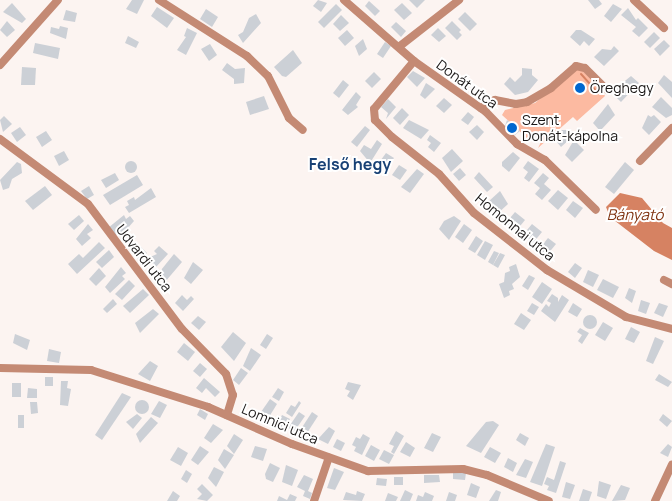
<!DOCTYPE html>
<html>
<head>
<meta charset="utf-8">
<style>
  body { margin:0 }
  #map { position:relative; width:672px; height:501px; overflow:hidden; background:#fcf4f1; font-family:Manrope,sans-serif }
  div>[style] { position:absolute }
  .green>* { inset:0; background:#fcbaa1 }
  .water>* { inset:0; background:#d68262 }
  .stream>* { height:2px; margin:-1px; padding:0 1px; transform-origin:1px; border-radius:1px; background:#d68262 }
  .building>* { inset:0; background:#ccd0d6 }
  .round { border-radius:50% }
  .minor>* { height:8px; margin:-4px; padding:0 4px; transform-origin:4px; border-radius:4px; background:#c48a74 }
  .dots>* { width:14px; height:14px; translate:-50% -50%; box-sizing:border-box; border:2px solid #fff; border-radius:50% }
  span { translate:-50% -50%; white-space:nowrap; text-align:center; line-height:1.15; -webkit-text-stroke:4px #fff; paint-order:stroke }
  .street-label { font-size:14px; color:#1a1716 }
  .poi-label { font-size:14px; color:#1a1716 }
  .left { translate:0 -50%; text-align:left }
  .water-label { font-size:15px; color:#803412; font-style:italic }
  .quarter-label { font-size:16px; color:#184175; font-weight:700 }
</style>
</head>
<body>
<div id="map">
  <div class="green">
    <div style="clip-path:polygon(580px 69px,599px 85px,605px 96px,577px 121px,573px 117px,538px 148px,541px 142px,532px 132px,527px 138px,502px 115px,505px 110px,535px 103px,572px 72px)"></div>
  </div>
  <div class="water">
    <div style="clip-path:polygon(620px 193px,642px 198px,663px 223px,672px 228px,672px 260px,654px 251px,610px 217px,606px 207px)"></div>
  </div>
  <div class="stream">
    <div style="left:581px;top:74px;width:24px;rotate:48deg"></div>
  </div>
  <div class="building">
    <div style="clip-path:polygon(132px 0,144px 0,137px 14px,126px 9px)"></div>
    <div style="clip-path:polygon(318px 0,327px 3px,321px 12px,313px 6px)"></div>
    <div style="clip-path:polygon(409px 0,425px 0,417px 8px)"></div>
    <div style="clip-path:polygon(588px 0,599px 0,602px 4px,595px 9px)"></div>
    <div style="clip-path:polygon(369px 1px,380px 11px,375px 16px,365px 6px)"></div>
    <div style="clip-path:polygon(12px 3px,26px 19px,22px 23px,3px 12px)"></div>
    <div style="clip-path:polygon(402px 3px,412px 13px,404px 20px,394px 10px)"></div>
    <div style="clip-path:polygon(336px 4px,342px 10px,324px 28px,318px 22px)"></div>
    <div style="clip-path:polygon(613px 4px,622px 9px,611px 22px,604px 16px)"></div>
    <div style="clip-path:polygon(157px 7px,174px 18px,167px 28px,151px 16px)"></div>
    <div style="clip-path:polygon(628px 8px,636px 20px,638px 18px,648px 28px,639px 37px,632px 31px,636px 27px,621px 15px)"></div>
    <div style="clip-path:polygon(206px 9px,218px 17px,212px 27px,200px 19px)"></div>
    <div style="clip-path:polygon(66px 10px,77px 13px,75px 22px,63px 20px)"></div>
    <div style="clip-path:polygon(465px 12px,477px 24px,470px 31px,458px 19px)"></div>
    <div style="clip-path:polygon(256px 14px,261px 23px,243px 43px,238px 35px,243px 32px,249px 18px)"></div>
    <div style="clip-path:polygon(341px 15px,349px 23px,340px 31px,333px 24px)"></div>
    <div style="clip-path:polygon(7px 21px,15px 30px,7px 37px,0 30px)"></div>
    <div style="clip-path:polygon(452px 21px,461px 30px,459px 32px,462px 35px,457px 40px,445px 28px)"></div>
    <div style="clip-path:polygon(396px 22px,406px 31px,401px 37px,391px 27px)"></div>
    <div style="clip-path:polygon(60px 26px,68px 28px,66px 39px,50px 33px,51px 27px,59px 29px)"></div>
    <div style="clip-path:polygon(187px 28px,197px 33px,186px 55px,177px 50px,186px 37px,184px 36px)"></div>
    <div style="clip-path:polygon(438px 28px,446px 36px,439px 42px,431px 35px)"></div>
    <div style="clip-path:polygon(347px 30px,354px 38px,345px 46px,338px 38px)"></div>
    <div style="clip-path:polygon(576px 30px,581px 30px,595px 39px,589px 46px,584px 41px,580px 46px,570px 37px)"></div>
    <div style="clip-path:polygon(654px 32px,660px 38px,650px 48px,644px 42px)"></div>
    <div style="clip-path:polygon(128px 36px,139px 42px,136px 48px,125px 43px)"></div>
    <div style="clip-path:polygon(363px 39px,367px 49px,359px 56px,355px 46px)"></div>
    <div style="clip-path:polygon(664px 40px,670px 46px,660px 56px,654px 49px)"></div>
    <div style="clip-path:polygon(385px 42px,391px 46px,383px 58px,377px 54px)"></div>
    <div style="clip-path:polygon(35px 43px,60px 48px,58px 59px,33px 53px)"></div>
    <div style="clip-path:polygon(210px 44px,217px 55px,209px 61px,201px 49px)"></div>
    <div style="clip-path:polygon(614px 46px,619px 51px,604px 66px,594px 57px,602px 49px,611px 50px)"></div>
    <div style="clip-path:polygon(293px 50px,302px 63px,286px 77px,282px 76px,274px 67px)"></div>
    <div style="clip-path:polygon(227px 63px,235px 69px,245px 68px,244px 83px,234px 84px,234px 79px,222px 70px)"></div>
    <div style="clip-path:polygon(22px 67px,36px 68px,35px 85px,21px 85px)"></div>
    <div style="clip-path:polygon(522px 68px,532px 69px,532px 75px,538px 80px,528px 92px,515px 95px,504px 84px,510px 77px,515px 82px,522px 75px)"></div>
    <div style="clip-path:polygon(413px 71px,425px 78px,417px 87px,407px 77px)"></div>
    <div style="clip-path:polygon(374px 72px,381px 79px,372px 88px,365px 81px)"></div>
    <div style="clip-path:polygon(664px 75px,672px 82px,672px 98px,658px 83px)"></div>
    <div style="clip-path:polygon(631px 76px,639px 83px,621px 102px,614px 95px,617px 91px,615px 89px)"></div>
    <div style="clip-path:polygon(343px 80px,349px 85px,339px 98px,333px 93px)"></div>
    <div style="clip-path:polygon(426px 83px,435px 89px,425px 99px,420px 95px)"></div>
    <div style="clip-path:polygon(356px 92px,361px 97px,356px 105px,358px 107px,348px 115px,342px 110px)"></div>
    <div style="clip-path:polygon(264px 96px,269px 109px,250px 115px,246px 102px)"></div>
    <div style="clip-path:polygon(661px 97px,672px 108px,672px 115px,666px 118px,652px 107px)"></div>
    <div style="clip-path:polygon(444px 98px,452px 105px,444px 113px,436px 106px)"></div>
    <div style="clip-path:polygon(388px 99px,396px 107px,386px 119px,388px 113px,381px 107px)"></div>
    <div style="clip-path:polygon(608px 104px,615px 115px,600px 131px,593px 123px)"></div>
    <div style="clip-path:polygon(402px 108px,409px 115px,400px 125px,393px 118px)"></div>
    <div style="clip-path:polygon(468px 112px,474px 117px,468px 125px,461px 120px)"></div>
    <div style="clip-path:polygon(648px 115px,651px 117px,654px 115px,661px 122px,649px 135px,642px 128px)"></div>
    <div style="clip-path:polygon(4px 116px,12px 124px,3px 132px,0 120px)"></div>
    <div style="clip-path:polygon(409px 120px,429px 130px,421px 139px,403px 128px)"></div>
    <div style="clip-path:polygon(507px 120px,520px 131px,515px 135px,505px 126px)"></div>
    <div style="clip-path:polygon(477px 125px,484px 132px,477px 140px,469px 132px)"></div>
    <div style="clip-path:polygon(365px 126px,370px 130px,357px 147px,351px 142px)"></div>
    <div style="clip-path:polygon(20px 127px,26px 135px,17px 142px,11px 133px)"></div>
    <div style="clip-path:polygon(562px 130px,569px 130px,570px 139px,561px 147px,556px 141px)"></div>
    <div style="clip-path:polygon(46px 131px,52px 140px,42px 147px,36px 137px)"></div>
    <div style="clip-path:polygon(430px 135px,441px 143px,434px 152px,428px 147px,431px 143px,427px 140px)"></div>
    <div style="clip-path:polygon(377px 140px,382px 144px,370px 163px,360px 151px,364px 145px,371px 149px)"></div>
    <div style="clip-path:polygon(574px 140px,584px 150px,572px 162px,565px 155px)"></div>
    <div style="clip-path:polygon(452px 149px,463px 161px,451px 172px,442px 158px)"></div>
    <div style="clip-path:polygon(64px 151px,69px 160px,59px 166px,54px 156px)"></div>
    <div style="clip-path:polygon(513px 152px,520px 158px,509px 172px,502px 166px,502px 162px)"></div>
    <div style="clip-path:polygon(386px 153px,394px 158px,386px 169px,378px 164px)"></div>
    <div class="round" style="left:125px;top:161px;width:12px;height:12px"></div>
    <div style="clip-path:polygon(528px 161px,539px 169px,529px 182px,524px 178px,528px 172px,523px 168px)"></div>
    <div style="clip-path:polygon(17px 162px,21px 164px,22px 173px,12px 179px,9px 188px,3px 190px,0 180px)"></div>
    <div style="clip-path:polygon(625px 162px,634px 170px,614px 194px,605px 187px)"></div>
    <div style="clip-path:polygon(399px 165px,407px 170px,400px 180px,392px 175px)"></div>
    <div style="clip-path:polygon(460px 168px,466px 175px,459px 181px,453px 174px)"></div>
    <div style="clip-path:polygon(417px 169px,424px 174px,410px 193px,401px 187px)"></div>
    <div style="clip-path:polygon(479px 172px,493px 187px,487px 192px,474px 178px)"></div>
    <div style="clip-path:polygon(115px 173px,119px 180px,106px 188px,101px 180px)"></div>
    <div style="clip-path:polygon(543px 173px,549px 178px,544px 184px,551px 190px,542px 200px,535px 194px,540px 188px,534px 183px)"></div>
    <div style="clip-path:polygon(137px 175px,143px 185px,110px 205px,103px 195px)"></div>
    <div style="clip-path:polygon(45px 186px,52px 195px,33px 210px,25px 201px)"></div>
    <div style="clip-path:polygon(89px 186px,94px 195px,87px 199px,81px 191px)"></div>
    <div style="clip-path:polygon(151px 188px,156px 197px,129px 213px,125px 207px,129px 205px,127px 201px,134px 197px,135px 200px)"></div>
    <div style="clip-path:polygon(558px 190px,568px 198px,558px 210px,548px 201px)"></div>
    <div style="clip-path:polygon(500px 191px,508px 204px,496px 215px,488px 202px)"></div>
    <div style="clip-path:polygon(573px 201px,583px 208px,575px 218px,566px 210px)"></div>
    <div style="clip-path:polygon(515px 212px,525px 220px,516px 231px,506px 223px)"></div>
    <div style="clip-path:polygon(79px 215px,84px 221px,74px 230px,68px 224px)"></div>
    <div style="clip-path:polygon(124px 215px,126px 219px,130px 216px,134px 221px,120px 237px,118px 234px,114px 236px,108px 228px)"></div>
    <div style="clip-path:polygon(454px 216px,461px 221px,449px 240px,439px 229px,444px 221px)"></div>
    <div style="clip-path:polygon(88px 224px,93px 230px,87px 234px,91px 238px,82px 246px,76px 239px)"></div>
    <div style="clip-path:polygon(464px 224px,472px 230px,463px 243px,455px 237px)"></div>
    <div style="clip-path:polygon(532px 224px,542px 232px,533px 243px,528px 238px,531px 234px,527px 230px)"></div>
    <div style="clip-path:polygon(476px 236px,483px 241px,475px 253px,468px 249px)"></div>
    <div style="clip-path:polygon(548px 238px,556px 244px,547px 255px,539px 249px)"></div>
    <div style="clip-path:polygon(485px 241px,493px 245px,485px 260px,477px 255px)"></div>
    <div style="clip-path:polygon(99px 242px,105px 248px,77px 274px,68px 264px,79px 254px,83px 258px)"></div>
    <div style="clip-path:polygon(140px 246px,147px 253px,139px 260px,133px 253px)"></div>
    <div style="clip-path:polygon(159px 246px,168px 254px,156px 267px,148px 258px,157px 254px,154px 251px)"></div>
    <div style="clip-path:polygon(109px 250px,114px 257px,102px 268px,96px 262px)"></div>
    <div style="clip-path:polygon(494px 251px,499px 253px,493px 265px,488px 262px)"></div>
    <div style="clip-path:polygon(500px 253px,505px 255px,498px 268px,493px 265px)"></div>
    <div style="clip-path:polygon(174px 254px,182px 262px,165px 282px,157px 275px)"></div>
    <div style="clip-path:polygon(193px 262px,203px 270px,191px 284px,184px 278px)"></div>
    <div style="clip-path:polygon(575px 263px,582px 268px,575px 278px,568px 272px)"></div>
    <div style="clip-path:polygon(516px 264px,520px 277px,512px 284px,514px 289px,509px 291px,510px 295px,504px 298px,499px 284px,504px 282px,505px 273px,510px 271px,509px 267px)"></div>
    <div style="clip-path:polygon(121px 267px,126px 273px,122px 276px,125px 279px,110px 293px,105px 287px)"></div>
    <div style="clip-path:polygon(99px 268px,106px 276px,96px 286px,89px 279px)"></div>
    <div style="clip-path:polygon(588px 270px,599px 275px,593px 287px,583px 282px)"></div>
    <div style="clip-path:polygon(529px 275px,535px 278px,528px 290px,522px 286px)"></div>
    <div style="clip-path:polygon(603px 279px,619px 287px,613px 298px,597px 290px)"></div>
    <div style="clip-path:polygon(129px 280px,135px 286px,122px 300px,115px 294px)"></div>
    <div style="clip-path:polygon(542px 282px,552px 289px,542px 304px,532px 297px)"></div>
    <div style="clip-path:polygon(629px 288px,636px 291px,632px 303px,625px 298px)"></div>
    <div style="clip-path:polygon(143px 289px,149px 295px,130px 313px,123px 306px)"></div>
    <div style="clip-path:polygon(552px 294px,558px 298px,558px 302px,562px 295px,569px 300px,555px 322px,541px 311px,546px 304px,549px 307px,551px 303px,547px 301px)"></div>
    <div style="clip-path:polygon(182px 295px,187px 300px,191px 296px,194px 299px,183px 311px,175px 303px)"></div>
    <div style="clip-path:polygon(113px 299px,117px 304px,107px 313px,103px 309px)"></div>
    <div style="clip-path:polygon(641px 300px,650px 303px,646px 314px,638px 311px)"></div>
    <div style="clip-path:polygon(532px 303px,539px 307px,534px 315px,527px 311px)"></div>
    <div style="clip-path:polygon(573px 303px,582px 309px,577px 317px,568px 312px)"></div>
    <div style="clip-path:polygon(659px 303px,668px 306px,663px 317px,654px 313px)"></div>
    <div style="clip-path:polygon(153px 309px,159px 314px,140px 333px,135px 323px)"></div>
    <div style="clip-path:polygon(521px 313px,531px 320px,524px 330px,514px 324px)"></div>
    <div class="round" style="left:583px;top:315px;width:14px;height:14px"></div>
    <div style="clip-path:polygon(198px 316px,206px 322px,199px 330px,191px 323px)"></div>
    <div style="clip-path:polygon(603px 322px,613px 328px,605px 341px,595px 335px)"></div>
    <div style="clip-path:polygon(631px 327px,640px 332px,634px 343px,625px 339px)"></div>
    <div style="clip-path:polygon(580px 328px,589px 333px,582px 344px,578px 341px,582px 335px,577px 332px)"></div>
    <div style="clip-path:polygon(233px 332px,246px 343px,234px 361px,221px 347px)"></div>
    <div style="clip-path:polygon(15px 334px,30px 340px,27px 350px,13px 343px)"></div>
    <div style="clip-path:polygon(267px 334px,273px 338px,266px 349px,260px 345px)"></div>
    <div style="clip-path:polygon(655px 337px,664px 341px,653px 364px,646px 361px)"></div>
    <div style="clip-path:polygon(184px 343px,195px 352px,188px 361px,177px 352px)"></div>
    <div style="clip-path:polygon(251px 348px,261px 355px,250px 371px,243px 366px)"></div>
    <div style="clip-path:polygon(49px 349px,61px 352px,59px 363px,47px 361px)"></div>
    <div style="clip-path:polygon(150px 361px,158px 366px,150px 381px,138px 374px)"></div>
    <div style="clip-path:polygon(200px 363px,207px 369px,200px 377px,193px 371px)"></div>
    <div style="clip-path:polygon(241px 368px,248px 373px,239px 385px,233px 380px)"></div>
    <div style="clip-path:polygon(659px 374px,672px 382px,668px 387px,655px 380px)"></div>
    <div style="clip-path:polygon(45px 377px,53px 377px,53px 386px,45px 386px)"></div>
    <div style="clip-path:polygon(204px 378px,220px 392px,215px 397px,206px 388px,202px 393px,196px 388px)"></div>
    <div style="clip-path:polygon(61px 381px,68px 381px,67px 388px,71px 389px,68px 406px,60px 405px)"></div>
    <div style="clip-path:polygon(348px 382px,361px 385px,353px 400px,347px 396px,350px 391px,345px 389px)"></div>
    <div style="clip-path:polygon(12px 383px,21px 383px,21px 397px,12px 397px)"></div>
    <div style="clip-path:polygon(28px 388px,37px 389px,37px 398px,27px 398px)"></div>
    <div style="clip-path:polygon(278px 388px,284px 392px,279px 401px,272px 397px)"></div>
    <div style="clip-path:polygon(122px 393px,131px 397px,102px 440px,95px 435px)"></div>
    <div style="clip-path:polygon(270px 399px,277px 404px,269px 417px,261px 412px)"></div>
    <div class="round" style="left:135px;top:400px;width:14px;height:14px"></div>
    <div style="clip-path:polygon(159px 401px,167px 405px,160px 418px,151px 414px)"></div>
    <div style="clip-path:polygon(299px 401px,301px 403px,292px 417px,286px 413px,291px 405px,295px 407px)"></div>
    <div style="clip-path:polygon(30px 402px,37px 402px,38px 413px,31px 414px)"></div>
    <div style="clip-path:polygon(200px 409px,208px 414px,205px 420px,197px 415px)"></div>
    <div style="clip-path:polygon(299px 412px,305px 416px,294px 432px,288px 428px)"></div>
    <div style="clip-path:polygon(312px 412px,318px 416px,307px 433px,301px 429px)"></div>
    <div style="clip-path:polygon(137px 414px,142px 418px,133px 429px,126px 422px)"></div>
    <div style="clip-path:polygon(663px 414px,672px 421px,667px 427px,659px 420px)"></div>
    <div style="clip-path:polygon(18px 415px,24px 415px,24px 428px,18px 428px)"></div>
    <div style="clip-path:polygon(282px 415px,290px 419px,284px 430px,276px 426px)"></div>
    <div style="clip-path:polygon(151px 417px,158px 423px,140px 443px,136px 434px)"></div>
    <div style="clip-path:polygon(493px 421px,499px 425px,481px 453px,466px 446px,486px 422px)"></div>
    <div style="clip-path:polygon(213px 424px,223px 430px,211px 443px,204px 438px)"></div>
    <div style="clip-path:polygon(329px 427px,335px 431px,328px 444px,318px 439px)"></div>
    <div style="clip-path:polygon(396px 431px,404px 436px,394px 454px,391px 452px,394px 446px,389px 444px)"></div>
    <div style="clip-path:polygon(432px 433px,441px 437px,433px 452px,424px 448px)"></div>
    <div style="clip-path:polygon(520px 433px,529px 438px,525px 446px,516px 440px)"></div>
    <div style="clip-path:polygon(234px 434px,243px 440px,234px 454px,227px 446px)"></div>
    <div style="clip-path:polygon(363px 434px,370px 438px,362px 455px,354px 451px,356px 447px,352px 445px,356px 437px,360px 439px)"></div>
    <div style="clip-path:polygon(337px 439px,345px 443px,341px 451px,333px 447px)"></div>
    <div style="clip-path:polygon(406px 442px,415px 448px,410px 457px,400px 452px)"></div>
    <div style="clip-path:polygon(546px 444px,555px 447px,542px 486px,530px 482px)"></div>
    <div style="clip-path:polygon(668px 444px,672px 447px,668px 457px,660px 453px)"></div>
    <div style="clip-path:polygon(371px 445px,380px 450px,374px 461px,365px 456px)"></div>
    <div style="clip-path:polygon(200px 446px,209px 452px,198px 465px,191px 460px)"></div>
    <div style="clip-path:polygon(255px 446px,267px 449px,263px 461px,251px 457px)"></div>
    <div style="clip-path:polygon(178px 447px,188px 453px,181px 466px,170px 460px)"></div>
    <div style="clip-path:polygon(490px 447px,501px 453px,495px 463px,484px 457px)"></div>
    <div style="clip-path:polygon(224px 449px,234px 455px,225px 469px,218px 460px)"></div>
    <div style="clip-path:polygon(384px 450px,394px 455px,389px 464px,379px 459px)"></div>
    <div style="clip-path:polygon(508px 458px,517px 463px,513px 472px,504px 467px)"></div>
    <div style="clip-path:polygon(525px 459px,533px 462px,526px 478px,516px 475px)"></div>
    <div style="clip-path:polygon(560px 461px,566px 463px,556px 493px,547px 490px,549px 486px,544px 484px,547px 477px,554px 480px)"></div>
    <div style="clip-path:polygon(270px 463px,280px 468px,273px 482px,266px 479px,265px 474px)"></div>
    <div style="clip-path:polygon(286px 465px,298px 470px,292px 486px,282px 482px)"></div>
    <div style="clip-path:polygon(214px 467px,224px 472px,216px 487px,208px 478px)"></div>
    <div style="clip-path:polygon(334px 468px,344px 472px,335px 490px,327px 488px)"></div>
    <div style="clip-path:polygon(186px 470px,192px 474px,187px 483px,181px 479px)"></div>
    <div style="clip-path:polygon(453px 472px,466px 473px,465px 480px,453px 479px)"></div>
    <div style="clip-path:polygon(304px 475px,313px 479px,308px 491px,312px 493px,310px 499px,303px 496px,305px 491px,297px 487px)"></div>
    <div style="clip-path:polygon(424px 475px,439px 475px,440px 482px,424px 483px)"></div>
    <div style="clip-path:polygon(394px 477px,403px 477px,403px 485px,394px 485px)"></div>
    <div style="clip-path:polygon(377px 478px,387px 479px,386px 486px,376px 485px)"></div>
    <div style="clip-path:polygon(599px 481px,611px 485px,606px 499px,597px 496px)"></div>
    <div style="clip-path:polygon(566px 482px,575px 485px,570px 499px,562px 497px)"></div>
    <div style="clip-path:polygon(471px 483px,480px 487px,476px 498px,467px 495px)"></div>
    <div style="clip-path:polygon(202px 484px,213px 495px,207px 501px,197px 499px,202px 494px,197px 489px)"></div>
    <div style="clip-path:polygon(621px 485px,630px 488px,625px 500px,612px 501px)"></div>
    <div style="clip-path:polygon(583px 489px,592px 492px,589px 501px,579px 501px)"></div>
    <div style="clip-path:polygon(405px 490px,413px 494px,410px 501px,400px 501px)"></div>
    <div style="clip-path:polygon(496px 490px,501px 492px,498px 501px,489px 501px)"></div>
    <div style="clip-path:polygon(173px 491px,180px 496px,177px 501px,167px 501px)"></div>
    <div style="clip-path:polygon(357px 491px,365px 494px,362px 501px,343px 500px,346px 492px,356px 495px)"></div>
    <div style="clip-path:polygon(425px 492px,434px 496px,432px 501px,416px 501px,418px 495px,423px 497px)"></div>
    <div style="clip-path:polygon(449px 492px,457px 495px,455px 501px,446px 501px)"></div>
    <div style="clip-path:polygon(388px 493px,398px 497px,396px 501px,385px 501px)"></div>
    <div style="clip-path:polygon(290px 494px,297px 497px,295px 501px,277px 501px,279px 496px,287px 500px)"></div>
  </div>
  <div class="minor">
    <div style="left:159px;top:0;width:104px;rotate:32.5deg"></div>
    <div style="left:247px;top:56px;width:29px;rotate:44deg"></div>
    <div style="left:268px;top:76px;width:47px;rotate:63.4deg"></div>
    <div style="left:289px;top:118px;width:18px;rotate:41deg"></div>
    <div style="left:344px;top:0;width:93px;rotate:41.1deg"></div>
    <div style="left:414px;top:61px;width:88px;rotate:35.3deg"></div>
    <div style="left:486px;top:112px;width:45px;rotate:45.9deg"></div>
    <div style="left:517px;top:144px;width:32px;rotate:30deg"></div>
    <div style="left:545px;top:160px;width:71px;rotate:44.4deg"></div>
    <div style="left:634px;top:0;width:41px;rotate:43deg"></div>
    <div style="left:400px;top:46px;width:75px;rotate:-37.9deg"></div>
    <div style="left:414px;top:61px;width:62px;rotate:129.8deg"></div>
    <div style="left:374px;top:109px;width:11px;rotate:85deg"></div>
    <div style="left:375px;top:120px;width:24px;rotate:45deg"></div>
    <div style="left:392px;top:137px;width:60px;rotate:38.2deg"></div>
    <div style="left:439px;top:174px;width:52px;rotate:48.1deg"></div>
    <div style="left:474px;top:213px;width:93px;rotate:38deg"></div>
    <div style="left:547px;top:270px;width:92px;rotate:30.7deg"></div>
    <div style="left:626px;top:317px;width:48px;rotate:14.6deg"></div>
    <div style="left:0;top:65px;width:87px;rotate:-48.3deg"></div>
    <div style="left:481px;top:108px;width:16px;rotate:-30deg"></div>
    <div style="left:495px;top:100px;width:21px;rotate:11deg"></div>
    <div style="left:516px;top:104px;width:11px;rotate:-10deg"></div>
    <div style="left:527px;top:102px;width:28px;rotate:-30deg"></div>
    <div style="left:551px;top:88px;width:33px;rotate:-41deg"></div>
    <div style="left:576px;top:66px;width:9px;rotate:13deg"></div>
    <div style="left:585px;top:68px;width:31px;rotate:45deg"></div>
    <div style="left:0;top:139px;width:109px;rotate:36.5deg"></div>
    <div style="left:88px;top:204px;width:156px;rotate:53.1deg"></div>
    <div style="left:182px;top:329px;width:63px;rotate:45.6deg"></div>
    <div style="left:226px;top:374px;width:22px;rotate:72deg"></div>
    <div style="left:233px;top:395px;width:21px;rotate:107deg"></div>
    <div style="left:640px;top:161px;width:46px;rotate:-45.9deg"></div>
    <div style="left:664px;top:280px;width:9px;rotate:27deg"></div>
    <div style="left:0;top:368px;width:91px;rotate:1.3deg"></div>
    <div style="left:91px;top:370px;width:123px;rotate:17.5deg"></div>
    <div style="left:208px;top:407px;width:92px;rotate:23.8deg"></div>
    <div style="left:292px;top:444px;width:81px;rotate:19.6deg"></div>
    <div style="left:368px;top:471px;width:95px;rotate:-1.2deg"></div>
    <div style="left:463px;top:469px;width:25px;rotate:14deg"></div>
    <div style="left:487px;top:475px;width:67px;rotate:22.8deg"></div>
    <div style="left:314px;top:501px;width:46px;rotate:-71.2deg"></div>
    <div style="left:655px;top:501px;width:40px;rotate:-65deg"></div>
  </div>
  <div class="dots">
    <div style="left:580px;top:88px;background:#0067cf"></div>
    <div style="left:512px;top:128px;background:#0067cf"></div>
  </div>
  <div class="street-label">
    <span style="left:467px;top:84px;rotate:36deg">Donát utca</span>
    <span style="left:515px;top:227px;rotate:39deg">Homonnai utca</span>
    <span style="left:144px;top:258px;rotate:52deg">Udvardi utca</span>
    <span style="left:280px;top:424px;rotate:23deg">Lomnici utca</span>
  </div>
  <div class="poi-label">
    <span class="left" style="left:590px;top:88px">Öreghegy</span>
    <span class="left" style="left:522px;top:128px">Szent<br>Donát-kápolna</span>
  </div>
  <div class="water-label">
    <span style="left:635px;top:215px">Bányató</span>
  </div>
  <div class="quarter-label">
    <span style="left:350px;top:164px">Felső hegy</span>
  </div>
</div>
</body>
</html>
